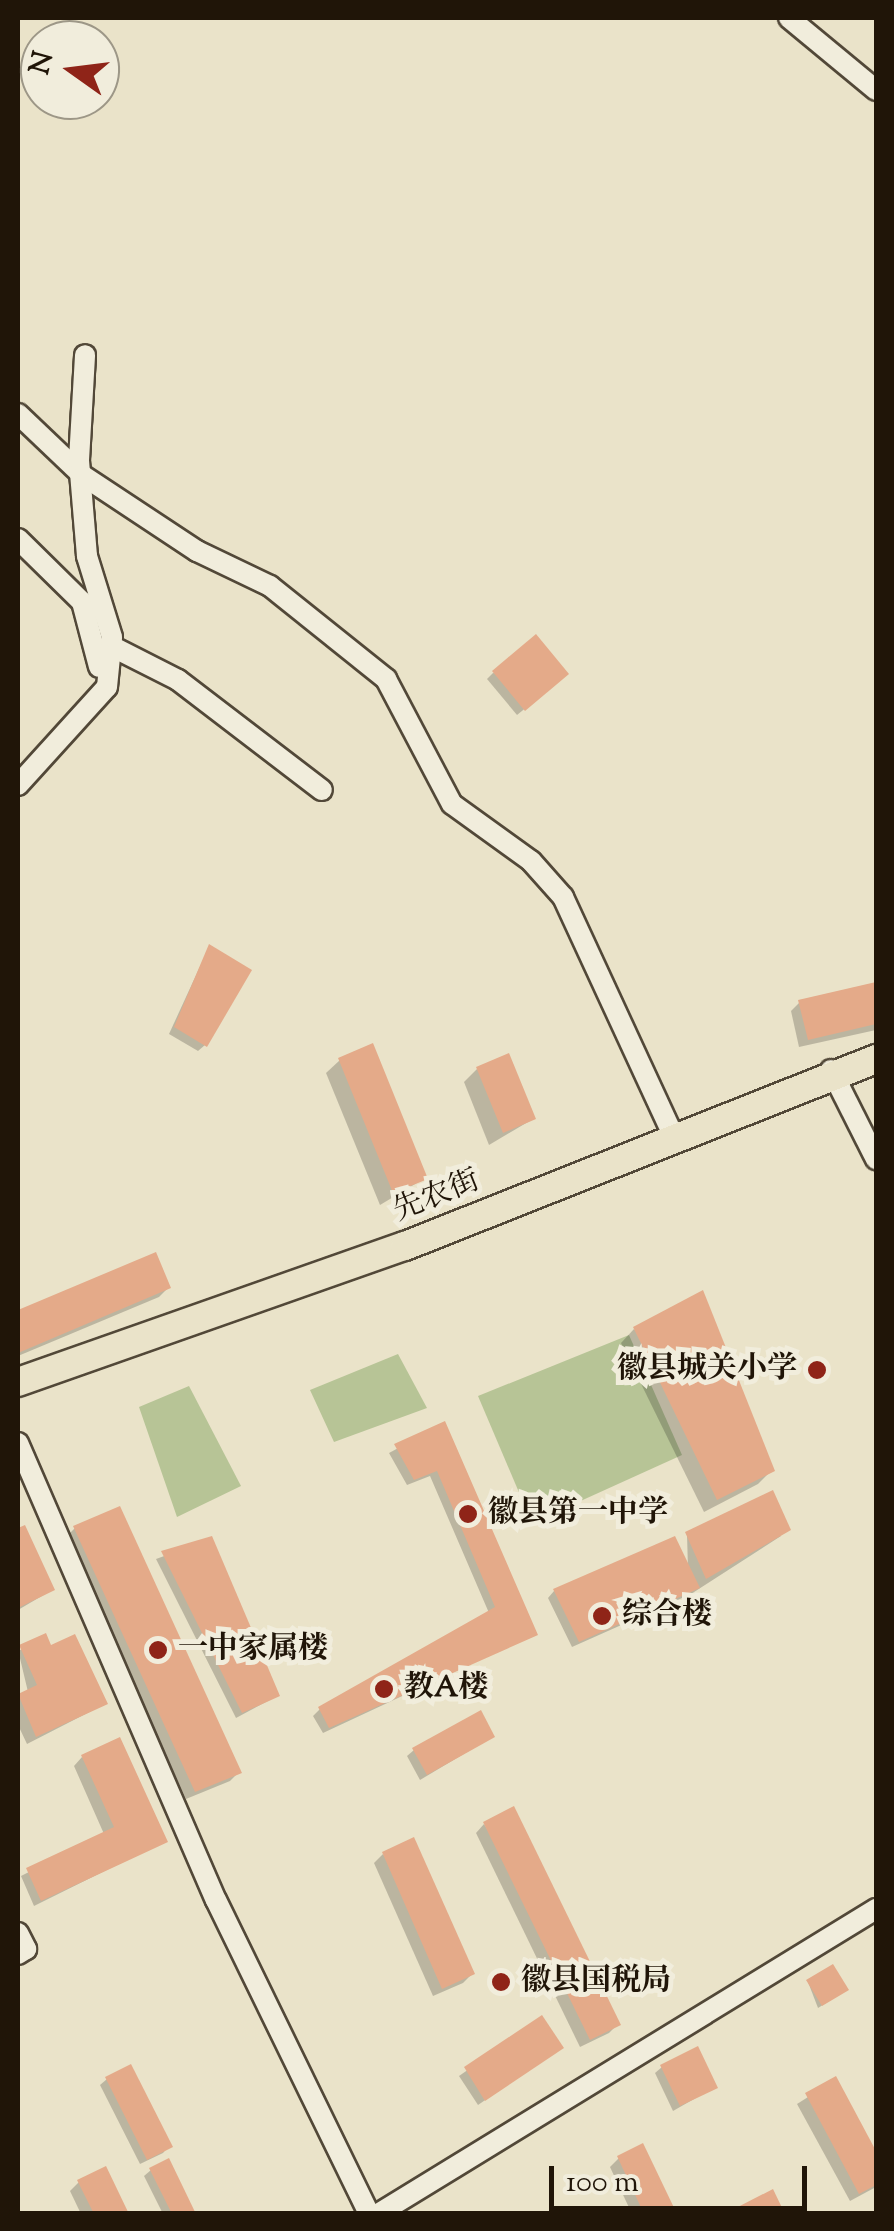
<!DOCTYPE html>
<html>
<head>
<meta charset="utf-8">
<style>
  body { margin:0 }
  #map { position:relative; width:894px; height:2231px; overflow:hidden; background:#eae3c9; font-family:"Sorts Mill Goudy","Noto Serif SC",serif }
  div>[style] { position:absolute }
  .green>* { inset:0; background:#b7c496 }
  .shadow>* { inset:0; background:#0003 }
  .building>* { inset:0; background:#e4aa89 }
  .roads { filter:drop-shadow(2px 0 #524838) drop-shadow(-2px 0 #524838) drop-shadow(0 2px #524838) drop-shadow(0 -2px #524838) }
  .minor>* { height:20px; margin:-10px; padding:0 10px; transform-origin:10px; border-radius:10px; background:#f1eddc }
  .major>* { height:28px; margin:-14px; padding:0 14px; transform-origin:14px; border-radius:14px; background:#eae3c9 }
  .dots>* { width:28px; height:28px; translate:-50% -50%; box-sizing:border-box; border:5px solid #f1eddc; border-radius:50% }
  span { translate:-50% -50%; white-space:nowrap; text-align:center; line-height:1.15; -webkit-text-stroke:10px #f1eddc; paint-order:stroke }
  .street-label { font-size:30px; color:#201508 }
  .poi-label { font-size:30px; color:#201508; font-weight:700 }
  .right { translate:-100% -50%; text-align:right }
  .left { translate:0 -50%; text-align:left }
  .frame { position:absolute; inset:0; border:20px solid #201508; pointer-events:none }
  .north { position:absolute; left:20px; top:20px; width:100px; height:100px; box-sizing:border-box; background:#f1eddc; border:2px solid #9d9787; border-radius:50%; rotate:284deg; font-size:28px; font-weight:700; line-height:40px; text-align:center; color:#201508 }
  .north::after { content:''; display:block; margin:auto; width:35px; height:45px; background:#8f2418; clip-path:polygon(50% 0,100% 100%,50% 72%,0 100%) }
  .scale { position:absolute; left:549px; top:2166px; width:258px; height:45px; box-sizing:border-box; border:5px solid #201508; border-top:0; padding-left:12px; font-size:30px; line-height:35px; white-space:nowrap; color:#201508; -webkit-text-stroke:8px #f1eddc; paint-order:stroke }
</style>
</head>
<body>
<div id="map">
  <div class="green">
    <div style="clip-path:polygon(629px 1335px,682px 1455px,532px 1523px,478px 1396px)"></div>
    <div style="clip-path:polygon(398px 1354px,427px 1408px,334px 1442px,310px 1390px)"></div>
    <div style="clip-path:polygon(189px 1386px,241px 1486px,177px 1517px,139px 1407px)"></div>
  </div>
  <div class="shadow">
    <div style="clip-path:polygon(493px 673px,560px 680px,517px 715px,487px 679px)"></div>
    <div style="clip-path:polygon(209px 947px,205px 1045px,198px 1051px,169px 1034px)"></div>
    <div style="clip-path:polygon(876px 984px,876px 1030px,799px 1047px,791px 1011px,800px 1002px)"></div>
    <div style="clip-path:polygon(340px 1060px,425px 1178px,380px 1205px,326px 1073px)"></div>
    <div style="clip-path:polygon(477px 1069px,533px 1119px,489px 1145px,464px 1082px)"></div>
    <div style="clip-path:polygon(155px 1256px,168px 1288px,159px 1297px,18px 1356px,18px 1313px)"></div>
    <div style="clip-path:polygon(634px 1329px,772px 1470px,758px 1484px,704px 1512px,621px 1343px)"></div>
    <div style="clip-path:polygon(443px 1424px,535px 1634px,323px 1733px,313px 1716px,320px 1709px,489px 1613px,430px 1476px,407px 1485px,389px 1453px)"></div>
    <div style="clip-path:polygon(23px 1528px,52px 1590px,18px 1610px,18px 1531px)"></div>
    <div style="clip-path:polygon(75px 1528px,239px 1772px,230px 1781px,186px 1799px,66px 1537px)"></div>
    <div style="clip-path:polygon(687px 1534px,781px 1536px,691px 1594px,572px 1647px,548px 1598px,554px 1591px,688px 1570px)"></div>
    <div style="clip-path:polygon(211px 1539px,277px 1696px,236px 1718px,156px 1559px)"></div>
    <div style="clip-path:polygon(50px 1648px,105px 1704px,27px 1744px,18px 1725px,18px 1697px,28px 1692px,18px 1650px)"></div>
    <div style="clip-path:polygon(492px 1737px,420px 1780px,407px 1756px,414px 1750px)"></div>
    <div style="clip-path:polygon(82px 1757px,165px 1841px,34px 1906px,21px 1876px,104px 1834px,74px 1766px)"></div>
    <div style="clip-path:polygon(484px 1824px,618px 2024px,609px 2033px,580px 2047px,476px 1833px)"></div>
    <div style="clip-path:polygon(383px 1854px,472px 1974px,463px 1983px,433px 1996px,374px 1863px)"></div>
    <div style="clip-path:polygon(808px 1982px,842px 1993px,818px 2008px)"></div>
    <div style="clip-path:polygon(541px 2019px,561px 2048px,478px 2105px,459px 2076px)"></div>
    <div style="clip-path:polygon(662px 2067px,715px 2087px,673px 2111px,655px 2073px)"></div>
    <div style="clip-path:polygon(107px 2079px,169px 2146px,163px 2153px,140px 2164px,100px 2085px)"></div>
    <div style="clip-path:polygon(835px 2080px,876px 2157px,876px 2187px,850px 2201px,797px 2104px)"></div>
    <div style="clip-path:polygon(619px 2158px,674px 2214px,632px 2214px,610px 2167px)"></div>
    <div style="clip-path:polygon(151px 2170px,194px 2214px,163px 2214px,144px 2176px)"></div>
    <div style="clip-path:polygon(79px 2182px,126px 2214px,81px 2214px,70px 2191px)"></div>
  </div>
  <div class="building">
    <div style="clip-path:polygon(536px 634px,569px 674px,525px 711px,492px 671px)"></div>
    <div style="clip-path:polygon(209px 944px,252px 970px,207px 1047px,174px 1027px)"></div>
    <div style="clip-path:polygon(876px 982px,876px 1024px,808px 1040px,798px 1000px)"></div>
    <div style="clip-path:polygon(373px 1043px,428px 1179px,393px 1193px,338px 1058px)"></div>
    <div style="clip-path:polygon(509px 1053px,536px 1119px,503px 1133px,476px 1067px)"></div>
    <div style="clip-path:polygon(156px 1252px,171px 1288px,18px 1353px,18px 1310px)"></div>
    <div style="clip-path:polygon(703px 1290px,775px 1471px,717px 1500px,633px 1327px)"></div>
    <div style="clip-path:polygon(445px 1421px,538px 1635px,329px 1728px,318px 1707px,495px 1607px,437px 1471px,414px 1480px,394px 1444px)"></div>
    <div style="clip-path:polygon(773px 1490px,791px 1530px,706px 1579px,685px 1532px)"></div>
    <div style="clip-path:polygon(120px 1506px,242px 1773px,195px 1792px,73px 1526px)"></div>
    <div style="clip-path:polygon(25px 1525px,55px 1590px,18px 1608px,18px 1528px)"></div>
    <div style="clip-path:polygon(212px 1536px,280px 1696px,242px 1713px,161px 1551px)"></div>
    <div style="clip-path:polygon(675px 1536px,700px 1588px,579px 1642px,553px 1589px)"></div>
    <div style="clip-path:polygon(46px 1633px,51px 1645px,75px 1634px,108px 1704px,36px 1737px,18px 1694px,37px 1685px,19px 1645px)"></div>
    <div style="clip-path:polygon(481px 1710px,495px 1737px,427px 1775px,412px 1748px)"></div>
    <div style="clip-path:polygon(120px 1737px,168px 1842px,41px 1901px,26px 1868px,114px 1827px,81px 1755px)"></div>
    <div style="clip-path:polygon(514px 1806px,621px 2025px,590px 2040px,483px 1822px)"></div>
    <div style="clip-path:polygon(414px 1837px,475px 1974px,442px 1989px,382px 1852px)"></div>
    <div style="clip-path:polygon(833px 1964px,849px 1990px,822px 2006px,806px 1980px)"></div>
    <div style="clip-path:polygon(542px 2015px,564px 2048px,485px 2101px,464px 2067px)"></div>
    <div style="clip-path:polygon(698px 2046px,718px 2088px,680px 2106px,660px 2065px)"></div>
    <div style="clip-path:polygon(131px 2064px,173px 2147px,147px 2160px,105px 2077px)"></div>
    <div style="clip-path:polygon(836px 2076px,876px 2151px,876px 2185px,859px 2194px,805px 2093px)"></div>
    <div style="clip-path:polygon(643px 2143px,677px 2214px,644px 2214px,617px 2156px)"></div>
    <div style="clip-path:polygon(169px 2158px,196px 2214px,172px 2214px,149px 2168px)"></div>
    <div style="clip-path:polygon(106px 2166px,129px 2214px,94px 2214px,77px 2180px)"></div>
    <div style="clip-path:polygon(773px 2189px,785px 2214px,732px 2214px,730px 2211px)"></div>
  </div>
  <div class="roads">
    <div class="minor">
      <div style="left:789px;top:18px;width:113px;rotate:39.6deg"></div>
      <div style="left:18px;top:414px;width:88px;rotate:43.6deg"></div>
      <div style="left:82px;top:475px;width:138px;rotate:33.5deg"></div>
      <div style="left:197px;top:551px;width:81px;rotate:25.6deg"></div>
      <div style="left:270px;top:586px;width:149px;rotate:38.7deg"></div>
      <div style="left:386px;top:679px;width:141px;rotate:62.2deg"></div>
      <div style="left:452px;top:804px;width:97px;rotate:35.8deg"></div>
      <div style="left:531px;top:861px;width:48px;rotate:48.4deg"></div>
      <div style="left:563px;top:897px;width:262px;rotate:65.2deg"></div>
      <div style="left:18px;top:539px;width:90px;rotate:44.5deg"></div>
      <div style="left:82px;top:602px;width:67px;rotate:75.3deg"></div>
      <div style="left:111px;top:646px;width:75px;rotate:26.9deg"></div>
      <div style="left:178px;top:680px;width:181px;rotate:37.4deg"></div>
      <div style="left:18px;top:785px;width:132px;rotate:-47.8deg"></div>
      <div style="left:107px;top:687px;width:50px;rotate:-84.3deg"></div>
      <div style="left:112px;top:637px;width:85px;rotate:-107.2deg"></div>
      <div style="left:87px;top:556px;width:96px;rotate:-94.8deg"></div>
      <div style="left:79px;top:460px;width:105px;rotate:-86.7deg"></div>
      <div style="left:831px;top:1070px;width:100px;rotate:63.2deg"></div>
      <div style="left:18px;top:1443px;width:498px;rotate:66.6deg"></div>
      <div style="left:216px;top:1900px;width:349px;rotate:64deg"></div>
      <div style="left:18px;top:1933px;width:18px;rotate:63deg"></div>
      <div style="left:26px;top:1949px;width:9px;rotate:148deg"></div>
      <div style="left:378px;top:2214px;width:584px;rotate:-31.49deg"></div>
    </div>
    <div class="major">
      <div style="left:18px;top:1382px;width:410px;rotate:-19.4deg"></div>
      <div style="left:405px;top:1246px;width:507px;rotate:-21.65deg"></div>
    </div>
  </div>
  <div class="dots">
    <div style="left:817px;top:1370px;background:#8f2418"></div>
    <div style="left:468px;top:1514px;background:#8f2418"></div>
    <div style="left:602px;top:1616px;background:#8f2418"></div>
    <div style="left:158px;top:1650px;background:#8f2418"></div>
    <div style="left:384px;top:1689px;background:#8f2418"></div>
    <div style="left:501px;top:1982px;background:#8f2418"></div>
  </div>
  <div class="street-label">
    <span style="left:437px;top:1197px;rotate:-22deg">先农街</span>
  </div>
  <div class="poi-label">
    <span class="right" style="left:797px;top:1370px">徽县城关小学</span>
    <span class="left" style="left:488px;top:1514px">徽县第一中学</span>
    <span class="left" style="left:622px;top:1616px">综合楼</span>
    <span class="left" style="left:178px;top:1650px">一中家属楼</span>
    <span class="left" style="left:404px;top:1689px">教A楼</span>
    <span class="left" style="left:521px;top:1982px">徽县国税局</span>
  </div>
  <div class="frame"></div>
  <div class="north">N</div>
  <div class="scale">100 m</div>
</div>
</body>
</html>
